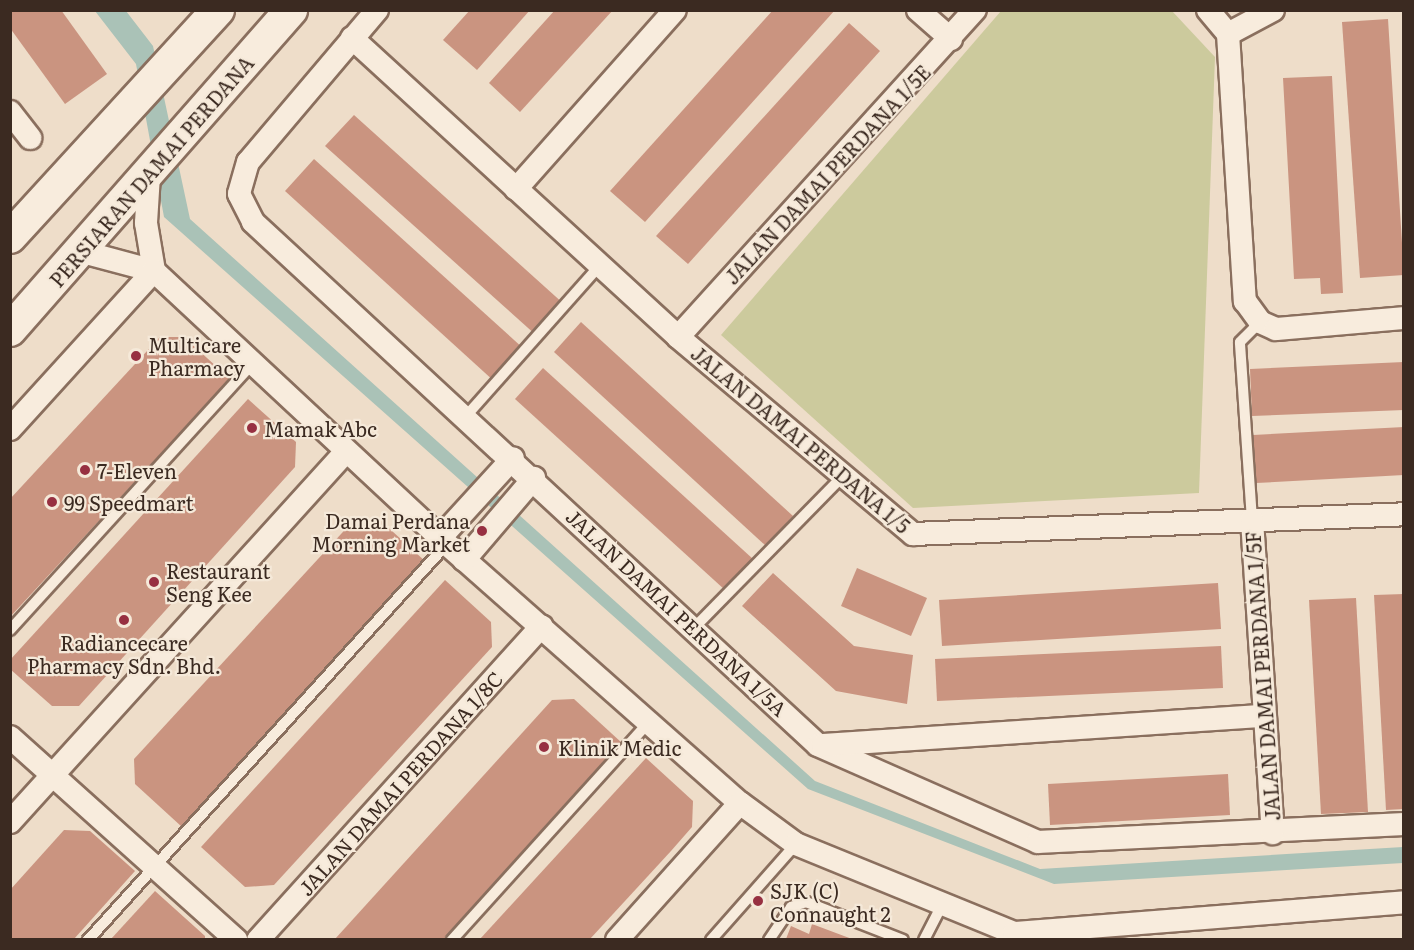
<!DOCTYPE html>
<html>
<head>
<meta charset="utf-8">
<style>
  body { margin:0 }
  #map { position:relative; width:1414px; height:950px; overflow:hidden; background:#eeddc9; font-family:Literata,serif }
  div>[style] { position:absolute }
  .green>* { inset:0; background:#ccca9d }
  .water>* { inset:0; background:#aac2b7 }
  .building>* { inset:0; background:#ca9480 }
  .roads { filter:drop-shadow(2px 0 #8a6f5e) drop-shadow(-2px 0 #8a6f5e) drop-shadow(0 2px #8a6f5e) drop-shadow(0 -2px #8a6f5e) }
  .service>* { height:10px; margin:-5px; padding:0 5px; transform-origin:5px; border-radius:5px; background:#f8ecdd }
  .minor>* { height:22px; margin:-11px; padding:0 11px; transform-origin:11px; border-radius:11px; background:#f8ecdd }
  .secondary>* { height:32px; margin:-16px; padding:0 16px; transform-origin:16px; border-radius:16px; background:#f8ecdd }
  .dots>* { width:16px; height:16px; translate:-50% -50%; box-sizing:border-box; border:3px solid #f5e9d9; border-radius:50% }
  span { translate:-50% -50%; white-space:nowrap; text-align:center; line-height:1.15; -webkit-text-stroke:4.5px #f5e9d9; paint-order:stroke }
  .street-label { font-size:20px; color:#3b2a21 }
  .poi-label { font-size:20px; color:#3b2a21 }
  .left { translate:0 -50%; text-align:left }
  .right { translate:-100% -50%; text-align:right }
  .frame { position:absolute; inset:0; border:12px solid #3b2a21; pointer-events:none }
</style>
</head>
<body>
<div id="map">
  <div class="green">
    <div style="clip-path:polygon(1001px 11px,1172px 11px,1215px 57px,1199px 493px,913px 508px,721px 335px)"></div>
  </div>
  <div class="water">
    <div style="clip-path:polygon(95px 11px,126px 11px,153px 46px,190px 219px,815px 781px,1040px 869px,1403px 847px,1403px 863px,1054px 884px,808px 789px,164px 217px,136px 64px)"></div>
  </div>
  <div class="building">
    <div style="clip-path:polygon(10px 10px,61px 10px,107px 74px,65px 104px,10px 28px)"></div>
    <div style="clip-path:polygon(470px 10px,530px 10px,477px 70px,443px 40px)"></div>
    <div style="clip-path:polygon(555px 10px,613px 10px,520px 112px,489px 83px)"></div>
    <div style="clip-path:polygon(773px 10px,835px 10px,645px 222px,610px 191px)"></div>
    <div style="clip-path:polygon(1388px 19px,1404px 275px,1360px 278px,1342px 22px)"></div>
    <div style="clip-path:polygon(849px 23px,880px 51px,688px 264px,656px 236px)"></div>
    <div style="clip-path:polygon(1332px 76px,1343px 293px,1321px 294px,1320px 278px,1294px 279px,1283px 78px)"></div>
    <div style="clip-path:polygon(354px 115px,565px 305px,537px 336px,325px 146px)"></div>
    <div style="clip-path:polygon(314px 159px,524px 349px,495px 382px,285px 191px)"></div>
    <div style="clip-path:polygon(581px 322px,793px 516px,766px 546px,554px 352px)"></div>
    <div style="clip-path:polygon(160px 337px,184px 337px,230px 379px,10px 617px,10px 499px)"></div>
    <div style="clip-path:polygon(1404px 362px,1404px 410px,1252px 416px,1250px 369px)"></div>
    <div style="clip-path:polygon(543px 368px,753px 559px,725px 590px,515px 399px)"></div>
    <div style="clip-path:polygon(248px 399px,296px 442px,295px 467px,79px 706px,52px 706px,10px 669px,10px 660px)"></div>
    <div style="clip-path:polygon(1404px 427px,1404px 475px,1256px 483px,1253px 435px)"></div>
    <div style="clip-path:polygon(380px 520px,426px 562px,182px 827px,135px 784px,134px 759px,353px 521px)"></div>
    <div style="clip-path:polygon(857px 568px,927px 598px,911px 636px,841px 606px)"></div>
    <div style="clip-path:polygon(773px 573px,854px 646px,913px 655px,907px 704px,836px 691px,742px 606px)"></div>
    <div style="clip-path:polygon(445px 580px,491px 622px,492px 647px,274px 885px,245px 887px,201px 847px)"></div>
    <div style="clip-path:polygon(1218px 583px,1221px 629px,942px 646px,939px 600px)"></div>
    <div style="clip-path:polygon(1404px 594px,1404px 809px,1386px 810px,1374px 595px)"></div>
    <div style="clip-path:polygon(1356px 598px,1368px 812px,1321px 814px,1309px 600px)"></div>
    <div style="clip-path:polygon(1221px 646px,1223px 688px,937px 701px,935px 659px)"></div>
    <div style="clip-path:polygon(574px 699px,622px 743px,444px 939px,335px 939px,552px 700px)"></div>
    <div style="clip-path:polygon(646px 758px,693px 801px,692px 827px,671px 851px,590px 939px,480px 939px)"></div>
    <div style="clip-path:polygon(1228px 774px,1230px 815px,1050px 825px,1048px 784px)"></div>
    <div style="clip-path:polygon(64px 830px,90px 831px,135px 871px,74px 939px,10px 939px,10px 890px)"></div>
    <div style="clip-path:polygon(155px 891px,205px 936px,205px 939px,111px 939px)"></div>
    <div style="clip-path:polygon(812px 924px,852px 939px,786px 939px,791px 926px,809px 934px)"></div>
  </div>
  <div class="roads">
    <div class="service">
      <div style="left:467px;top:415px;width:200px;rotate:-48.4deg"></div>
      <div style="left:1252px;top:520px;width:178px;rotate:-93.9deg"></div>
      <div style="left:1240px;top:342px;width:28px;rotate:-45deg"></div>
      <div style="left:694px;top:628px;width:211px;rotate:-45.6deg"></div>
      <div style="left:10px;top:630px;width:358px;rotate:-47.7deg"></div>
      <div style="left:88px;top:940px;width:535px;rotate:-47.81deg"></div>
      <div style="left:452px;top:940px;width:294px;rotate:-47.9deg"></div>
      <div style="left:711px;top:940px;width:128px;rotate:-48.5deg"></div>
      <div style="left:769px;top:940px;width:40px;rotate:-56deg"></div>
      <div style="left:791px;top:907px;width:16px;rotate:-18deg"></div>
      <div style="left:806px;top:902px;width:104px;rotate:21.4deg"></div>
      <div style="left:924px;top:940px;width:42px;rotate:-62.8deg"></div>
    </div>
    <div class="minor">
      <div style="left:377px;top:10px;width:199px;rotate:130.3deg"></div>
      <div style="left:248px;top:162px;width:33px;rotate:106deg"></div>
      <div style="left:239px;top:194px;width:31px;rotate:63deg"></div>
      <div style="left:253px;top:222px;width:770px;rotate:42.79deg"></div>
      <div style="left:818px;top:745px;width:240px;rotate:23.8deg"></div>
      <div style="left:1038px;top:842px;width:366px;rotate:-2.8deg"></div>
      <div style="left:918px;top:10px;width:44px;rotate:41.3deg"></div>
      <div style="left:1208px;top:10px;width:31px;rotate:50deg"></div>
      <div style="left:1228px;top:34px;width:268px;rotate:86.4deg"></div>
      <div style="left:1245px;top:301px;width:26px;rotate:54deg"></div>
      <div style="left:1260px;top:322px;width:17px;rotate:24deg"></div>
      <div style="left:1276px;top:329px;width:128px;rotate:-4.9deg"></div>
      <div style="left:1228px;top:34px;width:51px;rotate:-28.1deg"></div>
      <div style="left:352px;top:38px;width:442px;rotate:42.5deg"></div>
      <div style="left:678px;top:337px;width:307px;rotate:40deg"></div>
      <div style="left:913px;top:534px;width:491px;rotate:-2.3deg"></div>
      <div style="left:10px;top:112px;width:33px;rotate:52deg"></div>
      <div style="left:149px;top:175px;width:48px;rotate:93.6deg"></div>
      <div style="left:146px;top:223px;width:49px;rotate:80.5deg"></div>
      <div style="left:516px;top:189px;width:239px;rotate:-48.4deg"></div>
      <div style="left:83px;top:252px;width:73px;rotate:15deg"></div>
      <div style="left:154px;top:271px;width:391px;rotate:43deg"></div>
      <div style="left:440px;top:538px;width:400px;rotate:41.5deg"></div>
      <div style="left:740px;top:803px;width:69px;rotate:36.2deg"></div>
      <div style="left:796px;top:844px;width:235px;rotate:22.2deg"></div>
      <div style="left:1014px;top:933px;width:391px;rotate:-4.5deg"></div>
      <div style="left:678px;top:337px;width:442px;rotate:-47.8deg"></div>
      <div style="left:10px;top:429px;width:214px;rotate:-47.7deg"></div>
      <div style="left:1252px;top:520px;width:314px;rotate:86.2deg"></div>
      <div style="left:440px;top:538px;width:108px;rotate:-47.6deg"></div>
      <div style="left:464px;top:560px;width:108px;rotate:-49.5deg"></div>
      <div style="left:10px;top:737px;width:304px;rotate:41.9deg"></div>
      <div style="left:823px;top:745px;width:442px;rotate:-3.8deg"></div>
      <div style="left:10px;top:822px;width:498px;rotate:-47.8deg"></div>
      <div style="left:258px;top:940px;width:423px;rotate:-47.9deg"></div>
      <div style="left:617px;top:940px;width:184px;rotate:-48.1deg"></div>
    </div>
    <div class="secondary">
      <div style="left:10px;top:237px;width:308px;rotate:-47.5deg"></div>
      <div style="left:10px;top:330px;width:426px;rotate:-48.7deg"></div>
    </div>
  </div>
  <div class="dots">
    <div style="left:136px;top:356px;background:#973041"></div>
    <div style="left:252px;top:428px;background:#973041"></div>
    <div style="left:85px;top:470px;background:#973041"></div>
    <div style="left:52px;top:502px;background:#973041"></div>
    <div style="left:482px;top:531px;background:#973041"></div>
    <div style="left:154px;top:582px;background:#973041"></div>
    <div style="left:124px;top:620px;background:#973041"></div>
    <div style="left:544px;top:747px;background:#973041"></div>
    <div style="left:758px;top:901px;background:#973041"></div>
  </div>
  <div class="street-label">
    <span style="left:151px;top:171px;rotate:-49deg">PERSIARAN DAMAI PERDANA</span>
    <span style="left:827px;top:174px;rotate:-47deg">JALAN DAMAI PERDANA 1/5E</span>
    <span style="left:801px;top:439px;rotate:40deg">JALAN DAMAI PERDANA 1/5</span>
    <span style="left:677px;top:612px;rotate:43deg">JALAN DAMAI PERDANA 1/5A</span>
    <span style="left:1262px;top:676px;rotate:-94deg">JALAN DAMAI PERDANA 1/5F</span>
    <span style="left:400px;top:783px;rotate:-48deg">JALAN DAMAI PERDANA 1/8C</span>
  </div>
  <div class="poi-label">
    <span class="left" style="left:148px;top:356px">Multicare<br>Pharmacy</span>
    <span class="left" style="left:264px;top:428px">Mamak Abc</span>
    <span class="left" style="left:97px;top:470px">7-Eleven</span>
    <span class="left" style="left:64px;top:502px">99 Speedmart</span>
    <span class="right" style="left:470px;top:532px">Damai Perdana<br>Morning Market</span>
    <span class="left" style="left:166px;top:582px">Restaurant<br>Seng Kee</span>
    <span style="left:124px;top:654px">Radiancecare<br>Pharmacy Sdn. Bhd.</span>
    <span class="left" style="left:558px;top:747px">Klinik Medic</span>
    <span class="left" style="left:770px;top:902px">SJK (C)<br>Connaught 2</span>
  </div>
  <div class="frame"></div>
</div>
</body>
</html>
